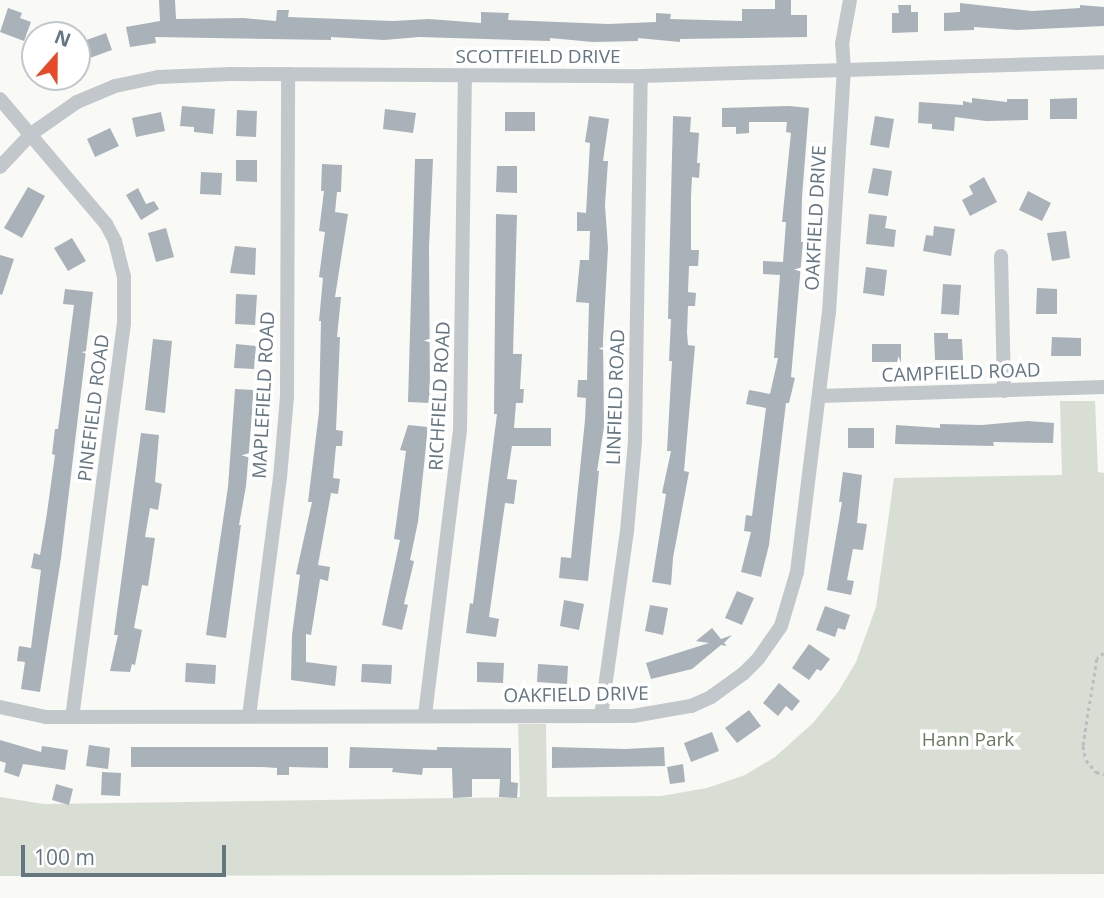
<!DOCTYPE html>
<html>
<head>
<meta charset="utf-8">
<style>
  body { margin:0 }
  #map { position:relative; width:1104px; height:898px; overflow:hidden; background:#f9f9f6; font-family:"Open Sans",sans-serif }
  div>[style] { position:absolute }
  .green>* { inset:0; background:#d9ded5 }
  .building>* { inset:0; background:#a9b2b8 }
  .path>* { height:2.5px; margin-top:-1.25px; transform-origin:0; background:repeating-linear-gradient(90deg,#babec1 0 3.5px,transparent 0 7px) }
  .minor>* { height:14px; margin:-7px; padding:0 7px; transform-origin:7px; border-radius:7px; background:#c2c7cb }
  span { translate:-50% -50%; white-space:nowrap; text-align:center; line-height:1.15; -webkit-text-stroke:7px #fff; paint-order:stroke }
  .street-label { font-size:19px; color:#637682 }
  .park-label { font-size:19px; color:#687a62 }
  .north { position:absolute; left:21px; top:21px; width:70px; height:70px; box-sizing:border-box; background:#fff; border:2px solid #c1c8cd; border-radius:50%; rotate:21deg; font-size:19px; font-weight:700; line-height:28px; text-align:center; color:#637682 }
  .north::after { content:''; display:block; margin:auto; width:24px; height:32px; background:#e74a28; clip-path:polygon(50% 0,100% 100%,50% 72%,0 100%) }
  .scale { position:absolute; left:21px; top:845px; width:205px; height:32px; box-sizing:border-box; border:4px solid #637682; border-top:0; padding-left:9px; font-size:21px; line-height:24px; white-space:nowrap; color:#637682; -webkit-text-stroke:5px #fff; paint-order:stroke }
</style>
</head>
<body>
<div id="map">
  <div class="green">
    <div style="clip-path:polygon(1060px 401px,1095px 401px,1098px 472px,1104px 473px,1104px 874px,0 876px,0 797px,44px 804px,520px 797px,518px 724px,546px 724px,547px 797px,661px 796px,707px 788px,745px 775px,775px 757px,813px 723px,838px 692px,856px 662px,876px 607px,894px 478px,1062px 475px)"></div>
  </div>
  <div class="building">
    <div style="clip-path:polygon(159px 0,175px 0,176px 19px,244px 18px,276px 21px,277px 10px,289px 10px,288px 17px,393px 21px,429px 19px,481px 23px,481px 12px,509px 13px,508px 20px,608px 24px,656px 22px,656px 13px,671px 14px,670px 19px,742px 21px,742px 9px,775px 9px,775px 0,791px 0,791px 15px,807px 15px,807px 37px,680px 39px,680px 42px,638px 38px,638px 41px,593px 42px,550px 38px,550px 41px,419px 37px,384px 40px,331px 37px,331px 40px,155px 37px,156px 43px,130px 47px,126px 27px,160px 21px)"></div>
    <div style="clip-path:polygon(960px 3px,1032px 11px,1080px 8px,1080px 5px,1104px 7px,1104px 26px,1017px 30px,974px 27px,974px 30px,944px 31px,944px 13px,960px 12px)"></div>
    <div style="clip-path:polygon(898px 5px,911px 5px,911px 12px,918px 12px,918px 32px,892px 33px,892px 13px,899px 13px)"></div>
    <div style="clip-path:polygon(8px 8px,22px 13px,20px 18px,31px 22px,24px 41px,0 32px)"></div>
    <div style="clip-path:polygon(106px 33px,112px 50px,87px 59px,81px 42px)"></div>
    <div style="clip-path:polygon(972px 98px,1007px 102px,1007px 99px,1028px 99px,1028px 120px,986px 121px,955px 117px,954px 131px,932px 129px,932px 124px,918px 123px,919px 102px,963px 105px,963px 101px,972px 103px)"></div>
    <div style="clip-path:polygon(1077px 98px,1077px 119px,1050px 119px,1050px 99px)"></div>
    <div style="clip-path:polygon(182px 106px,215px 109px,213px 134px,194px 132px,194px 127px,180px 126px)"></div>
    <div style="clip-path:polygon(789px 106px,809px 108px,802px 197px,801px 242px,803px 242px,791px 377px,795px 378px,789px 403px,786px 403px,769px 545px,761px 577px,741px 572px,751px 532px,744px 531px,746px 515px,752px 516px,766px 408px,746px 404px,749px 390px,770px 394px,778px 358px,774px 358px,780px 275px,763px 274px,763px 261px,783px 262px,786px 222px,782px 222px,791px 133px,786px 132px,787px 122px,749px 122px,749px 133px,736px 134px,736px 127px,722px 127px,722px 108px)"></div>
    <div style="clip-path:polygon(385px 109px,416px 113px,413px 133px,383px 129px)"></div>
    <div style="clip-path:polygon(237px 110px,257px 111px,256px 137px,236px 136px)"></div>
    <div style="clip-path:polygon(161px 112px,165px 131px,136px 137px,132px 118px)"></div>
    <div style="clip-path:polygon(505px 112px,535px 112px,535px 131px,505px 131px)"></div>
    <div style="clip-path:polygon(589px 116px,609px 119px,603px 161px,608px 161px,605px 205px,608px 248px,603px 340px,604px 427px,597px 471px,599px 471px,588px 581px,559px 578px,561px 557px,571px 558px,585px 420px,586px 398px,577px 397px,578px 380px,587px 380px,589px 303px,576px 302px,580px 260px,589px 260px,590px 231px,577px 231px,577px 212px,586px 213px,590px 143px,585px 142px)"></div>
    <div style="clip-path:polygon(673px 116px,691px 117px,690px 132px,699px 133px,697px 163px,700px 163px,699px 178px,692px 177px,691px 196px,691px 250px,699px 250px,698px 266px,689px 266px,688px 292px,696px 293px,695px 306px,688px 306px,687px 332px,688px 345px,695px 346px,684px 471px,689px 472px,673px 558px,671px 585px,652px 582px,666px 494px,662px 493px,671px 451px,667px 451px,672px 361px,669px 361px,671px 319px,668px 319px)"></div>
    <div style="clip-path:polygon(875px 116px,894px 119px,889px 148px,870px 145px)"></div>
    <div style="clip-path:polygon(110px 128px,119px 146px,95px 157px,87px 139px)"></div>
    <div style="clip-path:polygon(415px 159px,433px 159px,429px 247px,430px 403px,408px 402px)"></div>
    <div style="clip-path:polygon(236px 160px,257px 160px,257px 182px,236px 181px)"></div>
    <div style="clip-path:polygon(322px 164px,342px 165px,341px 192px,337px 192px,335px 212px,348px 214px,335px 297px,341px 297px,337px 337px,340px 337px,336px 430px,343px 431px,342px 446px,336px 446px,333px 478px,340px 479px,338px 494px,331px 493px,318px 565px,330px 567px,328px 581px,320px 579px,311px 635px,306px 634px,306px 662px,337px 666px,335px 686px,291px 680px,292px 635px,300px 575px,296px 574px,312px 502px,308px 502px,319px 412px,321px 321px,319px 321px,323px 278px,319px 277px,325px 232px,319px 231px,324px 191px,321px 191px)"></div>
    <div style="clip-path:polygon(497px 166px,517px 166px,517px 193px,496px 192px)"></div>
    <div style="clip-path:polygon(873px 168px,892px 171px,888px 196px,868px 193px)"></div>
    <div style="clip-path:polygon(201px 172px,222px 173px,221px 195px,200px 194px)"></div>
    <div style="clip-path:polygon(984px 177px,997px 202px,970px 216px,962px 200px,973px 194px,969px 186px)"></div>
    <div style="clip-path:polygon(28px 187px,45px 196px,22px 238px,4px 228px)"></div>
    <div style="clip-path:polygon(138px 188px,146px 204px,154px 201px,159px 209px,141px 220px,126px 195px)"></div>
    <div style="clip-path:polygon(1028px 191px,1051px 203px,1042px 221px,1019px 210px)"></div>
    <div style="clip-path:polygon(496px 214px,517px 215px,513px 354px,522px 354px,520px 389px,524px 389px,523px 403px,516px 403px,514px 428px,551px 428px,551px 446px,512px 446px,507px 479px,517px 480px,514px 504px,505px 503px,489px 617px,499px 619px,496px 637px,466px 633px,470px 603px,473px 604px,497px 414px,494px 414px)"></div>
    <div style="clip-path:polygon(869px 214px,887px 216px,885px 228px,896px 230px,894px 247px,866px 244px)"></div>
    <div style="clip-path:polygon(934px 226px,955px 229px,951px 256px,923px 251px,926px 235px,933px 236px)"></div>
    <div style="clip-path:polygon(166px 228px,174px 257px,156px 262px,148px 233px)"></div>
    <div style="clip-path:polygon(1066px 231px,1070px 258px,1052px 261px,1047px 233px)"></div>
    <div style="clip-path:polygon(72px 238px,86px 261px,68px 271px,54px 248px)"></div>
    <div style="clip-path:polygon(235px 246px,256px 248px,255px 275px,230px 273px)"></div>
    <div style="clip-path:polygon(0 255px,14px 259px,2px 295px,0 294px)"></div>
    <div style="clip-path:polygon(866px 267px,887px 270px,884px 296px,863px 293px)"></div>
    <div style="clip-path:polygon(943px 284px,961px 285px,959px 315px,941px 314px)"></div>
    <div style="clip-path:polygon(1037px 288px,1057px 289px,1057px 314px,1036px 314px)"></div>
    <div style="clip-path:polygon(65px 289px,93px 292px,61px 558px,40px 692px,21px 689px,25px 662px,17px 661px,19px 646px,31px 648px,41px 570px,31px 568px,34px 553px,40px 555px,47px 513px,55px 455px,52px 454px,55px 429px,58px 429px,74px 305px,63px 304px)"></div>
    <div style="clip-path:polygon(236px 294px,257px 295px,255px 325px,235px 324px)"></div>
    <div style="clip-path:polygon(934px 333px,948px 333px,948px 339px,962px 339px,963px 360px,935px 360px)"></div>
    <div style="clip-path:polygon(1052px 337px,1081px 338px,1081px 356px,1051px 356px)"></div>
    <div style="clip-path:polygon(153px 339px,172px 341px,165px 413px,145px 410px)"></div>
    <div style="clip-path:polygon(236px 344px,256px 346px,254px 369px,234px 368px)"></div>
    <div style="clip-path:polygon(872px 344px,901px 344px,901px 362px,872px 362px)"></div>
    <div style="clip-path:polygon(235px 389px,254px 390px,246px 486px,239px 525px,241px 525px,226px 638px,206px 635px,228px 487px)"></div>
    <div style="clip-path:polygon(1028px 421px,1054px 423px,1053px 443px,993px 442px,994px 446px,895px 444px,896px 425px,940px 428px,940px 424px,982px 425px)"></div>
    <div style="clip-path:polygon(408px 425px,428px 427px,418px 522px,410px 560px,414px 561px,404px 604px,408px 605px,402px 630px,382px 625px,400px 540px,394px 539px,406px 451px,400px 450px)"></div>
    <div style="clip-path:polygon(848px 428px,874px 428px,874px 448px,848px 448px)"></div>
    <div style="clip-path:polygon(141px 433px,159px 435px,155px 482px,162px 484px,158px 510px,150px 508px,145px 537px,155px 538px,148px 586px,142px 585px,134px 628px,142px 630px,135px 665px,132px 664px,130px 672px,110px 671px,118px 635px,114px 635px)"></div>
    <div style="clip-path:polygon(843px 472px,862px 475px,857px 523px,867px 524px,863px 550px,853px 549px,847px 580px,854px 581px,851px 595px,827px 590px,842px 502px,839px 502px)"></div>
    <div style="clip-path:polygon(737px 591px,754px 598px,742px 625px,725px 618px)"></div>
    <div style="clip-path:polygon(564px 600px,584px 604px,579px 630px,560px 626px)"></div>
    <div style="clip-path:polygon(650px 605px,668px 608px,663px 635px,645px 631px)"></div>
    <div style="clip-path:polygon(825px 606px,850px 615px,845px 630px,838px 628px,835px 637px,816px 630px)"></div>
    <div style="clip-path:polygon(712px 628px,721px 639px,732px 635px,724px 643px,727px 646px,721px 645px,692px 669px,651px 679px,646px 663px,709px 643px,696px 641px)"></div>
    <div style="clip-path:polygon(809px 644px,830px 659px,821px 671px,817px 669px,809px 680px,792px 668px)"></div>
    <div style="clip-path:polygon(477px 662px,504px 663px,503px 683px,477px 682px)"></div>
    <div style="clip-path:polygon(186px 663px,216px 665px,215px 684px,185px 682px)"></div>
    <div style="clip-path:polygon(362px 664px,392px 665px,391px 684px,361px 682px)"></div>
    <div style="clip-path:polygon(538px 664px,568px 666px,567px 684px,537px 682px)"></div>
    <div style="clip-path:polygon(779px 683px,800px 701px,792px 711px,786px 706px,778px 716px,763px 703px)"></div>
    <div style="clip-path:polygon(749px 710px,761px 726px,737px 743px,725px 728px)"></div>
    <div style="clip-path:polygon(712px 732px,719px 751px,691px 762px,684px 743px)"></div>
    <div style="clip-path:polygon(0 740px,41px 752px,42px 746px,68px 750px,65px 770px,23px 764px,19px 777px,4px 772px,6px 763px,0 761px)"></div>
    <div style="clip-path:polygon(89px 745px,110px 748px,108px 769px,86px 766px)"></div>
    <div style="clip-path:polygon(131px 747px,328px 747px,328px 768px,289px 767px,289px 775px,277px 775px,277px 768px,262px 767px,131px 767px)"></div>
    <div style="clip-path:polygon(350px 747px,437px 750px,437px 747px,511px 748px,511px 782px,518px 783px,517px 798px,499px 797px,500px 779px,472px 779px,472px 797px,453px 798px,452px 768px,423px 768px,422px 775px,392px 772px,393px 768px,349px 768px)"></div>
    <div style="clip-path:polygon(552px 747px,625px 749px,664px 747px,665px 766px,552px 768px)"></div>
    <div style="clip-path:polygon(683px 764px,685px 782px,670px 784px,667px 767px)"></div>
    <div style="clip-path:polygon(102px 772px,121px 773px,120px 796px,101px 795px)"></div>
    <div style="clip-path:polygon(56px 784px,73px 789px,69px 805px,52px 800px)"></div>
  </div>
  <div class="path">
    <div style="left:1104px;top:653px;width:9px;rotate:139deg"></div>
    <div style="left:1097px;top:659px;width:88px;rotate:99.1deg"></div>
    <div style="left:1083px;top:746px;width:14px;rotate:78deg"></div>
    <div style="left:1086px;top:760px;width:16px;rotate:50deg"></div>
    <div style="left:1096px;top:772px;width:8px;rotate:14deg"></div>
  </div>
  <div class="minor">
    <div style="left:0;top:99px;width:164px;rotate:49.7deg"></div>
    <div style="left:106px;top:224px;width:19px;rotate:62deg"></div>
    <div style="left:115px;top:241px;width:36px;rotate:76deg"></div>
    <div style="left:124px;top:276px;width:47px;rotate:90deg"></div>
    <div style="left:124px;top:323px;width:396px;rotate:97.5deg"></div>
    <div style="left:0;top:167px;width:45px;rotate:-46.8deg"></div>
    <div style="left:31px;top:134px;width:56px;rotate:-34.8deg"></div>
    <div style="left:77px;top:102px;width:41px;rotate:-22.8deg"></div>
    <div style="left:115px;top:86px;width:44px;rotate:-11.8deg"></div>
    <div style="left:158px;top:77px;width:73px;rotate:-2.4deg"></div>
    <div style="left:231px;top:74px;width:410px;rotate:0.3deg"></div>
    <div style="left:641px;top:76px;width:463px;rotate:-1.7deg"></div>
    <div style="left:1001px;top:256px;width:135px;rotate:88.7deg"></div>
    <div style="left:820px;top:396px;width:284px;rotate:-1.8deg"></div>
    <div style="left:0;top:707px;width:47px;rotate:12.3deg"></div>
    <div style="left:46px;top:717px;width:587px;rotate:-0.1deg"></div>
    <div style="left:633px;top:716px;width:59px;rotate:-9.8deg"></div>
    <div style="left:691px;top:706px;width:22px;rotate:-24deg"></div>
    <div style="left:711px;top:697px;width:39px;rotate:-36deg"></div>
    <div style="left:743px;top:674px;width:21px;rotate:-45deg"></div>
    <div style="left:758px;top:659px;width:40px;rotate:-55.1deg"></div>
    <div style="left:781px;top:626px;width:56px;rotate:-73.5deg"></div>
    <div style="left:797px;top:572px;width:261px;rotate:-83deg"></div>
    <div style="left:829px;top:313px;width:243px;rotate:-86.5deg"></div>
    <div style="left:844px;top:70px;width:26px;rotate:-94deg"></div>
    <div style="left:842px;top:44px;width:45px;rotate:-79.7deg"></div>
    <div style="left:425px;top:715px;width:288px;rotate:-83deg"></div>
    <div style="left:460px;top:429px;width:353px;rotate:-89.2deg"></div>
    <div style="left:249px;top:716px;width:240px;rotate:-82.6deg"></div>
    <div style="left:280px;top:478px;width:82px;rotate:-85.1deg"></div>
    <div style="left:287px;top:396px;width:322px;rotate:-89.8deg"></div>
    <div style="left:601px;top:716px;width:187px;rotate:-82deg"></div>
    <div style="left:627px;top:531px;width:90px;rotate:-84.9deg"></div>
    <div style="left:635px;top:441px;width:365px;rotate:-89.1deg"></div>
  </div>
  <div class="street-label">
    <span style="left:538px;top:57px">SCOTTFIELD DRIVE</span>
    <span style="left:816px;top:218px;rotate:-87deg">OAKFIELD DRIVE</span>
    <span style="left:961px;top:373px;rotate:-2deg">CAMPFIELD ROAD</span>
    <span style="left:264px;top:395px;rotate:-87deg">MAPLEFIELD ROAD</span>
    <span style="left:440px;top:396px;rotate:-87deg">RICHFIELD ROAD</span>
    <span style="left:616px;top:397px;rotate:-88deg">LINFIELD ROAD</span>
    <span style="left:94px;top:408px;rotate:-83deg">PINEFIELD ROAD</span>
    <span style="left:576px;top:695px;rotate:-1deg">OAKFIELD DRIVE</span>
  </div>
  <div class="park-label">
    <span style="left:968px;top:740px">Hann Park</span>
  </div>
  <div class="north">N</div>
  <div class="scale">100 m</div>
</div>
</body>
</html>
